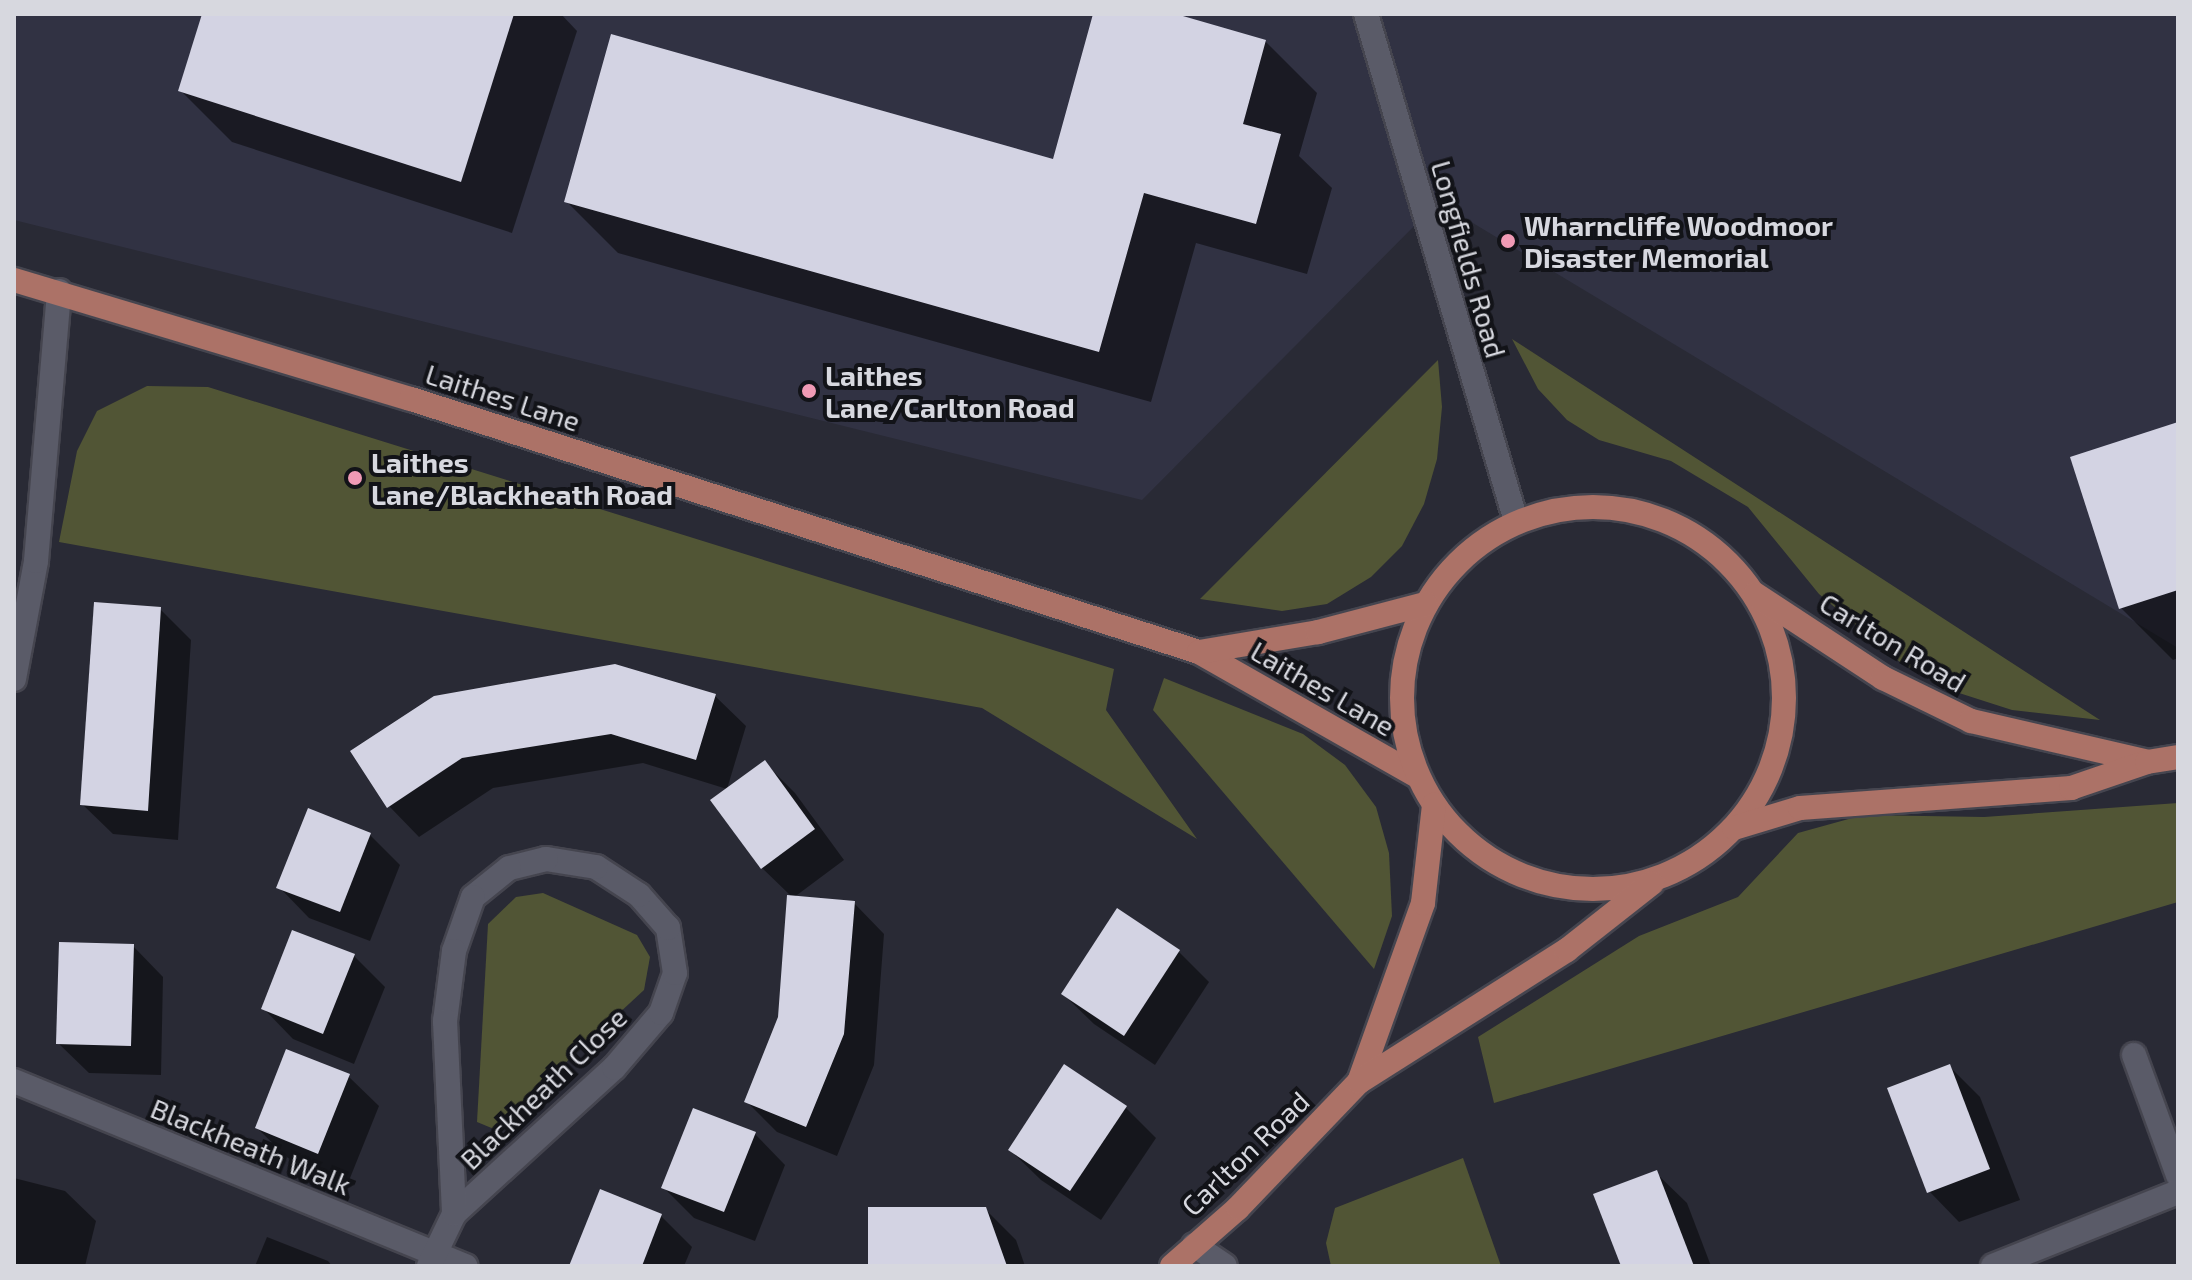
<!DOCTYPE html>
<html>
<head>
<meta charset="utf-8">
<style>
  body { margin:0 }
  #map { position:relative; width:2192px; height:1280px; overflow:hidden; background:#292a35; font-family:"Exo 2",sans-serif }
  div>[style] { position:absolute }
  .built>* { inset:0; background:#313243 }
  .green>* { inset:0; background:#515535 }
  .shadow>* { inset:0; background:#0007 }
  .building>* { inset:0; background:#d3d3e3 }
  .roads { filter:drop-shadow(2px 0 #45454f) drop-shadow(-2px 0 #45454f) drop-shadow(0 2px #45454f) drop-shadow(0 -2px #45454f) }
  .minor>* { height:24px; margin:-12px; padding:0 12px; transform-origin:12px; border-radius:12px; background:#5a5b68 }
  .major>* { height:24px; margin:-12px; padding:0 12px; transform-origin:12px; border-radius:12px; background:#ac7267 }
  .major>.ring { margin:-12px; padding:0; box-sizing:content-box; background:none; border:24px solid #ac7267; border-radius:50% }
  .dots>* { width:22px; height:22px; translate:-50% -50%; box-sizing:border-box; border:4px solid #121318; border-radius:50% }
  span { translate:-50% -50%; white-space:nowrap; text-align:center; line-height:1.15; -webkit-text-stroke:8px #121318; paint-order:stroke }
  .poi-label { font-size:28px; color:#d7d8df; font-weight:700 }
  .left { translate:0 -50%; text-align:left }
  .street-label { font-size:28px; color:#d7d8df }
  .frame { position:absolute; inset:0; border:16px solid #d7d8df; pointer-events:none }
</style>
</head>
<body>
<div id="map">
  <div class="built">
    <div style="clip-path:polygon(14px 14px,2178px 14px,2178px 648px,1438px 202px,1142px 500px,14px 220px)"></div>
  </div>
  <div class="green">
    <div style="clip-path:polygon(1512px 339px,2100px 720px,2012px 710px,1956px 692px,1901px 663px,1819px 594px,1748px 507px,1671px 461px,1599px 440px,1567px 420px,1538px 389px)"></div>
    <div style="clip-path:polygon(1438px 360px,1442px 407px,1437px 459px,1424px 504px,1402px 546px,1371px 577px,1327px 604px,1282px 611px,1200px 599px)"></div>
    <div style="clip-path:polygon(147px 386px,208px 387px,1114px 669px,1106px 710px,1197px 839px,982px 708px,59px 542px,77px 451px,97px 411px)"></div>
    <div style="clip-path:polygon(1164px 678px,1303px 734px,1345px 765px,1376px 807px,1389px 853px,1392px 916px,1374px 969px,1153px 710px)"></div>
    <div style="clip-path:polygon(2178px 803px,2178px 902px,1494px 1103px,1478px 1037px,1639px 936px,1738px 897px,1798px 833px,1863px 815px,1984px 817px)"></div>
    <div style="clip-path:polygon(543px 893px,637px 935px,650px 957px,644px 990px,494px 1129px,477px 1122px,488px 924px,516px 897px)"></div>
    <div style="clip-path:polygon(1463px 1158px,1501px 1266px,1331px 1266px,1326px 1243px,1335px 1208px)"></div>
  </div>
  <div class="shadow">
    <div style="clip-path:polygon(205px 14px,561px 14px,577px 31px,512px 233px,232px 142px,180px 90px)"></div>
    <div style="clip-path:polygon(1096px 14px,1168px 14px,1265px 41px,1317px 93px,1299px 156px,1332px 188px,1307px 274px,1196px 243px,1151px 402px,618px 253px,566px 201px,1055px 161px)"></div>
    <div style="clip-path:polygon(2178px 424px,2178px 658px,2173px 660px,2121px 608px)"></div>
    <div style="clip-path:polygon(160px 609px,191px 640px,178px 840px,113px 834px,82px 804px)"></div>
    <div style="clip-path:polygon(715px 696px,746px 726px,727px 789px,643px 763px,493px 788px,419px 837px,389px 806px,352px 752px)"></div>
    <div style="clip-path:polygon(765px 763px,795px 793px,844px 860px,793px 898px,854px 903px,884px 934px,874px 1065px,837px 1156px,777px 1132px,746px 1101px,780px 1017px,790px 895px,762px 868px)"></div>
    <div style="clip-path:polygon(370px 835px,400px 865px,370px 941px,309px 918px,279px 887px)"></div>
    <div style="clip-path:polygon(1118px 911px,1179px 952px,1209px 982px,1155px 1065px,1094px 1024px,1063px 994px)"></div>
    <div style="clip-path:polygon(133px 946px,163px 977px,161px 1075px,89px 1073px,58px 1043px)"></div>
    <div style="clip-path:polygon(354px 956px,385px 987px,354px 1064px,293px 1039px,263px 1008px)"></div>
    <div style="clip-path:polygon(1950px 1067px,1980px 1097px,2020px 1200px,1959px 1222px,1929px 1191px)"></div>
    <div style="clip-path:polygon(348px 1076px,379px 1106px,348px 1183px,288px 1158px,257px 1128px)"></div>
    <div style="clip-path:polygon(1126px 1108px,1156px 1138px,1101px 1220px,1041px 1180px,1010px 1150px)"></div>
    <div style="clip-path:polygon(755px 1134px,785px 1165px,755px 1241px,694px 1218px,663px 1187px)"></div>
    <div style="clip-path:polygon(1656px 1173px,1687px 1203px,1711px 1266px,1623px 1266px)"></div>
    <div style="clip-path:polygon(14px 1178px,65px 1191px,96px 1221px,85px 1266px,14px 1266px)"></div>
    <div style="clip-path:polygon(985px 1209px,1016px 1240px,1025px 1266px,870px 1266px)"></div>
    <div style="clip-path:polygon(661px 1216px,692px 1247px,684px 1266px,571px 1266px)"></div>
    <div style="clip-path:polygon(267px 1237px,328px 1261px,332px 1266px,255px 1266px)"></div>
  </div>
  <div class="building">
    <div style="clip-path:polygon(202px 14px,514px 14px,461px 182px,178px 91px)"></div>
    <div style="clip-path:polygon(1093px 14px,1176px 14px,1266px 40px,1243px 124px,1281px 134px,1256px 224px,1144px 193px,1099px 352px,564px 202px,611px 34px,1053px 159px)"></div>
    <div style="clip-path:polygon(2178px 422px,2178px 590px,2119px 609px,2070px 457px)"></div>
    <div style="clip-path:polygon(94px 602px,161px 607px,148px 811px,80px 805px)"></div>
    <div style="clip-path:polygon(615px 664px,716px 694px,696px 760px,611px 734px,462px 758px,387px 808px,350px 751px,434px 696px)"></div>
    <div style="clip-path:polygon(765px 760px,815px 829px,761px 869px,710px 800px)"></div>
    <div style="clip-path:polygon(308px 808px,371px 833px,340px 912px,276px 888px)"></div>
    <div style="clip-path:polygon(787px 895px,855px 901px,844px 1034px,806px 1127px,744px 1102px,778px 1017px)"></div>
    <div style="clip-path:polygon(1117px 908px,1180px 950px,1124px 1036px,1061px 994px)"></div>
    <div style="clip-path:polygon(292px 930px,355px 954px,323px 1034px,261px 1009px)"></div>
    <div style="clip-path:polygon(59px 942px,134px 944px,131px 1046px,56px 1044px)"></div>
    <div style="clip-path:polygon(286px 1049px,350px 1074px,318px 1154px,255px 1128px)"></div>
    <div style="clip-path:polygon(1064px 1064px,1127px 1106px,1070px 1191px,1008px 1150px)"></div>
    <div style="clip-path:polygon(1950px 1064px,1990px 1169px,1927px 1193px,1887px 1088px)"></div>
    <div style="clip-path:polygon(693px 1108px,756px 1132px,724px 1212px,661px 1188px)"></div>
    <div style="clip-path:polygon(1657px 1170px,1694px 1266px,1621px 1266px,1593px 1194px)"></div>
    <div style="clip-path:polygon(600px 1189px,662px 1214px,642px 1266px,569px 1266px)"></div>
    <div style="clip-path:polygon(868px 1207px,986px 1207px,1007px 1266px,868px 1266px)"></div>
  </div>
  <div class="roads">
    <div class="minor">
      <div style="left:1366px;top:14px;width:529px;rotate:73.52deg"></div>
      <div style="left:14px;top:679px;width:120px;rotate:-79.4deg"></div>
      <div style="left:36px;top:561px;width:271px;rotate:-85.1deg"></div>
      <div style="left:2134px;top:1055px;width:128px;rotate:69.9deg"></div>
      <div style="left:14px;top:1081px;width:488px;rotate:22.3deg"></div>
      <div style="left:1194px;top:1245px;width:37px;rotate:34deg"></div>
      <div style="left:429px;top:1266px;width:58px;rotate:-64.3deg"></div>
      <div style="left:454px;top:1214px;width:217px;rotate:-42.4deg"></div>
      <div style="left:614px;top:1068px;width:72px;rotate:-49.5deg"></div>
      <div style="left:661px;top:1013px;width:42px;rotate:-70.7deg"></div>
      <div style="left:675px;top:973px;width:46px;rotate:-98.8deg"></div>
      <div style="left:668px;top:928px;width:44px;rotate:-131.3deg"></div>
      <div style="left:639px;top:895px;width:51px;rotate:-146.9deg"></div>
      <div style="left:596px;top:867px;width:51px;rotate:-170.9deg"></div>
      <div style="left:546px;top:859px;width:38px;rotate:166deg"></div>
      <div style="left:509px;top:868px;width:46px;rotate:141.1deg"></div>
      <div style="left:473px;top:897px;width:57px;rotate:109.4deg"></div>
      <div style="left:454px;top:951px;width:71px;rotate:97.3deg"></div>
      <div style="left:445px;top:1021px;width:193px;rotate:87.3deg"></div>
      <div style="left:1993px;top:1266px;width:199px;rotate:-21.8deg"></div>
    </div>
    <div class="major">
      <div style="left:14px;top:280px;width:414px;rotate:16.7deg"></div>
      <div style="left:411px;top:399px;width:828px;rotate:17.8deg"></div>
      <div style="left:1199px;top:652px;width:251px;rotate:29.6deg"></div>
      <div class="ring" style="left:1402px;top:507px;width:358px;height:358px"></div>
      <div style="left:1755px;top:594px;width:153px;rotate:33.3deg"></div>
      <div style="left:1883px;top:678px;width:98px;rotate:26deg"></div>
      <div style="left:1971px;top:721px;width:178px;rotate:13deg"></div>
      <div style="left:1199px;top:652px;width:121px;rotate:-9.5deg"></div>
      <div style="left:1318px;top:632px;width:111px;rotate:-14.7deg"></div>
      <div style="left:1734px;top:828px;width:69px;rotate:-16.9deg"></div>
      <div style="left:1800px;top:808px;width:272px;rotate:-4.2deg"></div>
      <div style="left:2071px;top:788px;width:80px;rotate:-18.9deg"></div>
      <div style="left:2147px;top:762px;width:31px;rotate:-9deg"></div>
      <div style="left:1359px;top:1082px;width:190px;rotate:-70.3deg"></div>
      <div style="left:1423px;top:903px;width:99px;rotate:-83.6deg"></div>
      <div style="left:1172px;top:1266px;width:88px;rotate:-41.3deg"></div>
      <div style="left:1238px;top:1208px;width:175px;rotate:-46.2deg"></div>
      <div style="left:1359px;top:1082px;width:246px;rotate:-32.4deg"></div>
      <div style="left:1567px;top:950px;width:108px;rotate:-38.2deg"></div>
    </div>
  </div>
  <div class="dots">
    <div style="left:1508px;top:241px;background:#f09ab5"></div>
    <div style="left:809px;top:391px;background:#f09ab5"></div>
    <div style="left:355px;top:478px;background:#f09ab5"></div>
  </div>
  <div class="poi-label">
    <span class="left" style="left:1524px;top:241px">Wharncliffe Woodmoor<br>Disaster Memorial</span>
    <span class="left" style="left:825px;top:391px">Laithes<br>Lane/Carlton Road</span>
    <span class="left" style="left:371px;top:478px">Laithes<br>Lane/Blackheath Road</span>
  </div>
  <div class="street-label">
    <span style="left:1469px;top:259px;rotate:74deg">Longfields Road</span>
    <span style="left:503px;top:397px;rotate:18deg">Laithes Lane</span>
    <span style="left:1893px;top:642px;rotate:31deg">Carlton Road</span>
    <span style="left:1323px;top:688px;rotate:30deg">Laithes Lane</span>
    <span style="left:543px;top:1088px;rotate:-44deg">Blackheath Close</span>
    <span style="left:251px;top:1146px;rotate:22deg">Blackheath Walk</span>
    <span style="left:1245px;top:1153px;rotate:-44deg">Carlton Road</span>
  </div>
  <div class="frame"></div>
</div>
</body>
</html>
